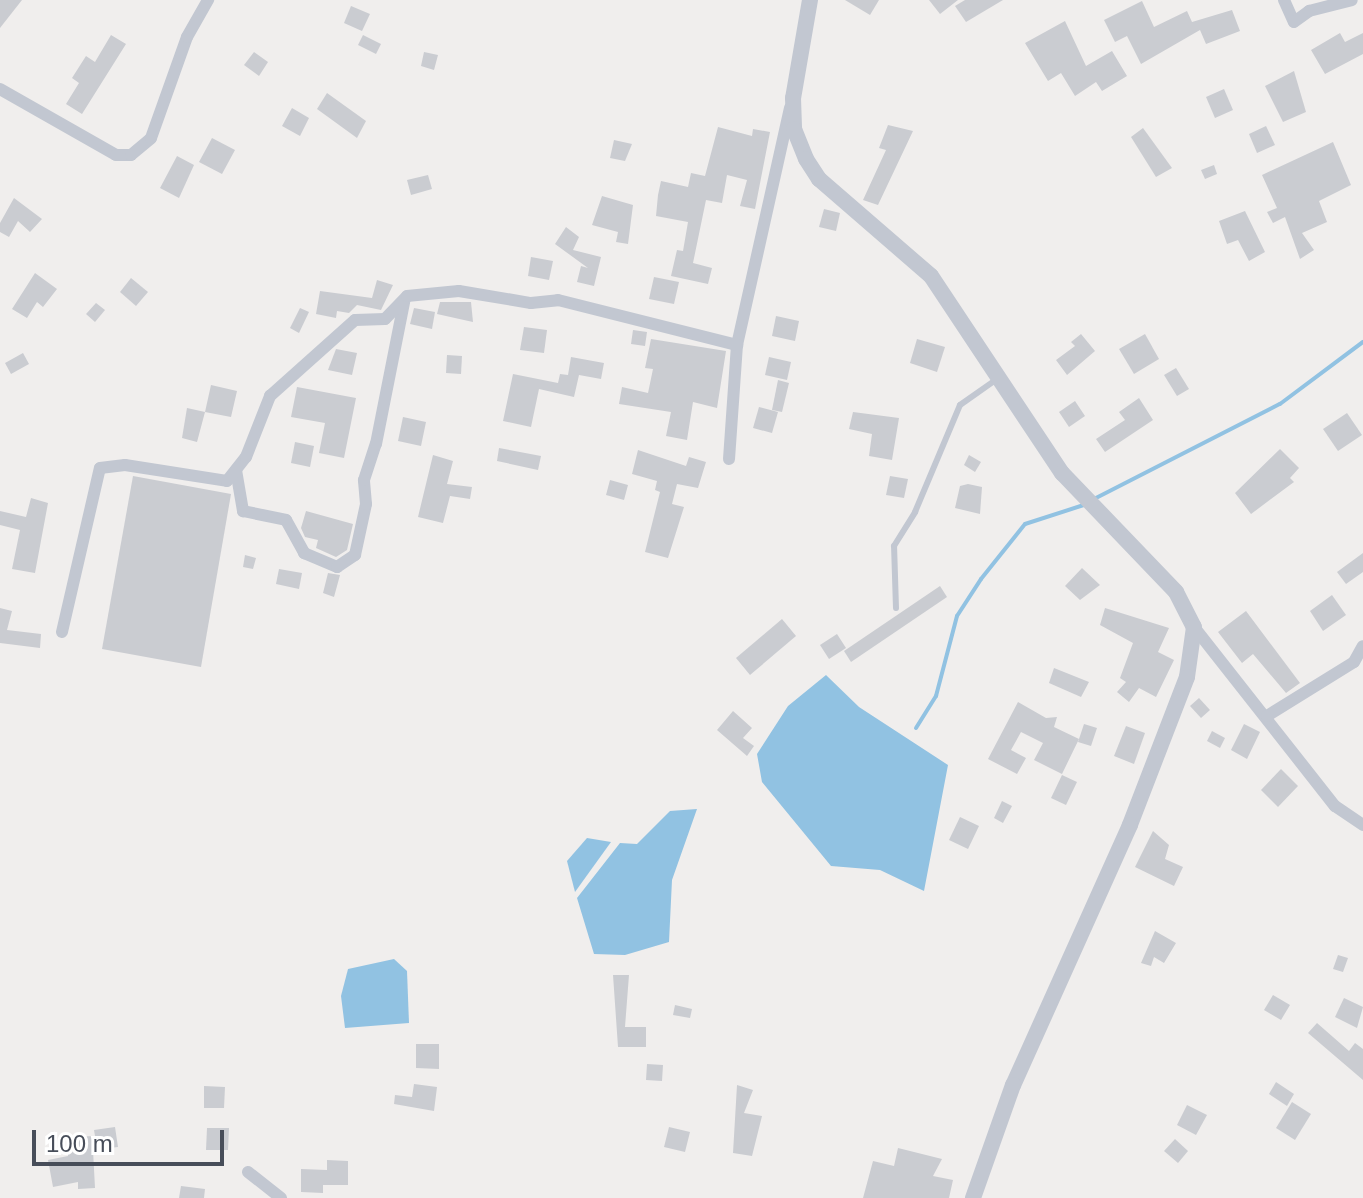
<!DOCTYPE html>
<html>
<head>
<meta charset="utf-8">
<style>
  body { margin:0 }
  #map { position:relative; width:1363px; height:1198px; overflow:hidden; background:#f0eeed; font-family:Arial,sans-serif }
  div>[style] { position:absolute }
  .water>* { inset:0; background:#91c2e2 }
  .stream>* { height:4px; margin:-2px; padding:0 2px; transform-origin:2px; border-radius:2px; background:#91c2e2 }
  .building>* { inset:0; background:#caccd1 }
  .service>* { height:6px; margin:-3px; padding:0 3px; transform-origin:3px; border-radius:3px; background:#c2c7d1 }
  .minor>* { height:12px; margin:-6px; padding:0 6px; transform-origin:6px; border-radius:6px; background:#c2c7d1 }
  .tertiary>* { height:16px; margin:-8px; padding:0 8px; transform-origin:8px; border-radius:8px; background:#c2c7d1 }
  span { translate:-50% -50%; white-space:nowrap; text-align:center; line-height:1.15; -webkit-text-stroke:6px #fff; paint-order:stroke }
  .scale { position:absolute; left:32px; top:1130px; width:192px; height:36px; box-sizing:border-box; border:4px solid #474d59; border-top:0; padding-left:10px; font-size:24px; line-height:28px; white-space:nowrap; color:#474d59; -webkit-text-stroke:6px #fff; paint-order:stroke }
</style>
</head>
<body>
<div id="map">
  <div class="water">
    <div style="clip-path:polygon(826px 675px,859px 707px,948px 765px,924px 891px,880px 870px,831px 866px,762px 782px,757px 754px,788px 706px)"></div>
    <div style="clip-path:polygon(697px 809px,672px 880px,669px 942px,625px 955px,594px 954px,577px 898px,620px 843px,637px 844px,670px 811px)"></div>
    <div style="clip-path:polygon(587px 838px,611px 842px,575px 892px,567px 861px)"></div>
    <div style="clip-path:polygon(394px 959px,407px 971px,409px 1023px,345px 1028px,341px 996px,348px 969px)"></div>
  </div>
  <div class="stream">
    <div style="left:1094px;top:499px;width:209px;rotate:-27.1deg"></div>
    <div style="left:1280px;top:404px;width:104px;rotate:-36.8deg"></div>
    <div style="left:916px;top:728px;width:38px;rotate:-58deg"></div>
    <div style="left:936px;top:696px;width:83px;rotate:-75.3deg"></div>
    <div style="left:957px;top:616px;width:44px;rotate:-57deg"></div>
    <div style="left:981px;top:579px;width:70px;rotate:-51.3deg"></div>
    <div style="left:1025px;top:524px;width:65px;rotate:-17.9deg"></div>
  </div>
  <div class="building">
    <div style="clip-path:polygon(0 0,22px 0,0 28px)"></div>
    <div style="clip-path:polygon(845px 0,879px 0,870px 15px)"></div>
    <div style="clip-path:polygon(929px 0,958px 0,940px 14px)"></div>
    <div style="clip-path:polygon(965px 0,1003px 0,966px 22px,955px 6px)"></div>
    <div style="clip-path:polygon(1142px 1px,1154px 27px,1187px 11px,1192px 22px,1232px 10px,1240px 31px,1206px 44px,1200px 30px,1141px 64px,1127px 36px,1115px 42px,1104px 20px)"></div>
    <div style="clip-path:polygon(351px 6px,370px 14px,362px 31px,344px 23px)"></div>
    <div style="clip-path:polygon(1065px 21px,1086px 66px,1112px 51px,1127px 76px,1102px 91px,1096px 82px,1075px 96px,1061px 73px,1048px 81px,1025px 43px)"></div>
    <div style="clip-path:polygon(1340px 33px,1345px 42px,1363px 33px,1363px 54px,1325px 74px,1311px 50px)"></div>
    <div style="clip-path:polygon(111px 35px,126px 44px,82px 114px,66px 104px,79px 83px,72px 78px,86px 56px,95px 62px)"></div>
    <div style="clip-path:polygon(363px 35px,381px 44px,376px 54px,358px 45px)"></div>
    <div style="clip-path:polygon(254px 52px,268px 62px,259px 76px,244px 65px)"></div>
    <div style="clip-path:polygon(424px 52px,438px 55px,434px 70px,421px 66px)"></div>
    <div style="clip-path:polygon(1294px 71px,1306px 112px,1283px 122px,1265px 86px)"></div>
    <div style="clip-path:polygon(1224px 89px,1233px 110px,1215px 118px,1206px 97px)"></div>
    <div style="clip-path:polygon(327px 93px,366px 121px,357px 138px,317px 109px)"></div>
    <div style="clip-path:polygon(292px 108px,309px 118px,300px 136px,282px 126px)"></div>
    <div style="clip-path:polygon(888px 125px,913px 131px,878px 205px,863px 200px,886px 150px,879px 148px)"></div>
    <div style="clip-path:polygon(1266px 126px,1275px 145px,1257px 153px,1249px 134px)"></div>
    <div style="clip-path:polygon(718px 127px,752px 136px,753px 129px,770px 132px,755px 209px,740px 206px,747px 180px,727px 175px,722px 203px,706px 200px,693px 263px,712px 268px,708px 284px,671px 276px,677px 250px,683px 251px,688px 222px,656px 216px,658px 195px,661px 181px,688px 187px,691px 173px,705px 176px)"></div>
    <div style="clip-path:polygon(1143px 128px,1172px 168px,1156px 177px,1131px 137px)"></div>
    <div style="clip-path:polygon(212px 138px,235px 150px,222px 174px,199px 162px)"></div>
    <div style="clip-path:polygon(614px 140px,632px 144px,625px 161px,610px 158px)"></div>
    <div style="clip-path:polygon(1333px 142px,1351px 185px,1319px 201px,1327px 222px,1302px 233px,1314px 250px,1300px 259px,1285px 217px,1273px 223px,1267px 212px,1277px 208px,1262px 175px)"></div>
    <div style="clip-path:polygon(177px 156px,194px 165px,179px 198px,160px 188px)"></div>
    <div style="clip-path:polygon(1214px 165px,1217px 174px,1205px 179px,1201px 170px)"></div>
    <div style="clip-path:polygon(428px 175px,432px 189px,411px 195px,407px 180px)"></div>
    <div style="clip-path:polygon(602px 196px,633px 205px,628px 244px,616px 242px,618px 232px,592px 225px)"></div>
    <div style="clip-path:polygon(14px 198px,42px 219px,30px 232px,18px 221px,9px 237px,0 232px,0 223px)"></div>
    <div style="clip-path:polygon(824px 209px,840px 213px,836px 231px,819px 227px)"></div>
    <div style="clip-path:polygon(1245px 211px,1265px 252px,1249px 261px,1238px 240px,1227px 244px,1219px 221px)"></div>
    <div style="clip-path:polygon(566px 227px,579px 237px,573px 250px,601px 257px,594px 286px,577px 282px,581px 266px,588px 268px,555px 244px)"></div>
    <div style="clip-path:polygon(531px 257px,553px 261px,549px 280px,528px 276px)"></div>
    <div style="clip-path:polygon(35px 273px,57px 289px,43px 307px,37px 302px,27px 318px,12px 309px)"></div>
    <div style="clip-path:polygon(654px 277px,679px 282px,674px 304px,649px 299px)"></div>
    <div style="clip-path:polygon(131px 278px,148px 292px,136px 306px,120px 292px)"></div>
    <div style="clip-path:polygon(377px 280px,393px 285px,381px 310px,357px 305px,349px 313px,337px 311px,336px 318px,316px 314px,320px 291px,372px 298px)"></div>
    <div style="clip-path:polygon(440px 302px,471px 302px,473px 322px,437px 314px)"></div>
    <div style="clip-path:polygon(96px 303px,105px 310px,95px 322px,86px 314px)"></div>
    <div style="clip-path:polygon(300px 308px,309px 312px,299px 333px,290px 328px)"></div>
    <div style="clip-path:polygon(414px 308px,435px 312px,432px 329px,410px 324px)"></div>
    <div style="clip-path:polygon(776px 316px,799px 321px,795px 341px,772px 336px)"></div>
    <div style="clip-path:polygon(524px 327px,547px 330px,544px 353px,520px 350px)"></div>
    <div style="clip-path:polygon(633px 330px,647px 332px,645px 346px,631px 344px)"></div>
    <div style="clip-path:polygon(1081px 334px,1095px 351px,1067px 375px,1056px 360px,1075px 346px,1071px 342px)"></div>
    <div style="clip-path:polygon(1145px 334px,1159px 359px,1134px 374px,1119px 349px)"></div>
    <div style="clip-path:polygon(651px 339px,726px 351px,717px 408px,693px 402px,687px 440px,666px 436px,671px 412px,619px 404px,622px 387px,648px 393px,653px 369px,645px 368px)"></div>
    <div style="clip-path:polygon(917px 339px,945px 347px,937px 372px,910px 363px)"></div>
    <div style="clip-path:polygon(336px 349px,357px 353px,352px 375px,328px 370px)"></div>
    <div style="clip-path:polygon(23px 353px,29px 364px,11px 374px,5px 363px)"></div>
    <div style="clip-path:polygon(447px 355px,462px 356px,461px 374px,446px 373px)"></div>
    <div style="clip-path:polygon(571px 357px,604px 363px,601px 379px,579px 375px,574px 397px,539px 389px,531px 427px,503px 421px,513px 374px,558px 383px,560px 374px,568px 375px)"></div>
    <div style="clip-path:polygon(769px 357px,791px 362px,787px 380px,765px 375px)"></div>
    <div style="clip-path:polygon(1176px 368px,1189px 389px,1177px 396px,1164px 375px)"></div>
    <div style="clip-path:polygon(778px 380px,789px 383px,782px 412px,772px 410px)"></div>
    <div style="clip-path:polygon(211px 385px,237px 391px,231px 417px,205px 412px)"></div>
    <div style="clip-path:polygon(297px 387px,356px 398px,344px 458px,319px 453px,325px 423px,291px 417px)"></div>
    <div style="clip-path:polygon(1139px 398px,1153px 420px,1105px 452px,1096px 439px,1125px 420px,1119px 412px)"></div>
    <div style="clip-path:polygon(1075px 401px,1085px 416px,1069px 427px,1059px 412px)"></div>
    <div style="clip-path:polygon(759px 407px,778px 412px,772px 433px,753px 428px)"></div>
    <div style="clip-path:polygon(187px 408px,205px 412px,197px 442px,182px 438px)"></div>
    <div style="clip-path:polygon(853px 412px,899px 418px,892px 460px,869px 456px,872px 434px,849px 429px)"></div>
    <div style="clip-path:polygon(1347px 413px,1362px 435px,1338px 451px,1323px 429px)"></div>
    <div style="clip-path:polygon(403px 417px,426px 422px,421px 446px,398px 441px)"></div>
    <div style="clip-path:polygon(295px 442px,314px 446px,310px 467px,291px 463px)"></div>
    <div style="clip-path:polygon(499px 448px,541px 456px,538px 470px,497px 461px)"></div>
    <div style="clip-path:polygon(1280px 449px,1299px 468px,1290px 478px,1294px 482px,1251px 514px,1235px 493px)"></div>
    <div style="clip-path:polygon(638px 450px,686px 466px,689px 457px,706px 462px,698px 488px,677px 484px,672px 504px,684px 507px,668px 558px,645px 552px,660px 492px,655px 490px,657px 481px,632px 474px)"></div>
    <div style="clip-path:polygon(433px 455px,453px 461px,447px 484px,472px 487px,470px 499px,450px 496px,443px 523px,418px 517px)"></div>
    <div style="clip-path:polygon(969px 455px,981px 462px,975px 472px,964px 465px)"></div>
    <div style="clip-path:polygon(133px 476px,231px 494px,201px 667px,102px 649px)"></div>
    <div style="clip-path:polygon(890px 476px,908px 479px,904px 498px,886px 495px)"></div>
    <div style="clip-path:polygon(610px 480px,628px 485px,624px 500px,606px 495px)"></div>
    <div style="clip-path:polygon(968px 484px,982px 487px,980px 514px,955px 508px,960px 486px)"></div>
    <div style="clip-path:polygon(31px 498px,48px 503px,35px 573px,12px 569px,20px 530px,0 525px,0 511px,26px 517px)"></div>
    <div style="clip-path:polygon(306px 511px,353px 524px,347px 550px,336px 557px,316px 548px,318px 540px,305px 537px,301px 528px)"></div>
    <div style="clip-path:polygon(1363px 553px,1363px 572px,1346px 584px,1337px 572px)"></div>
    <div style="clip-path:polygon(245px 555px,256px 558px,253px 569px,243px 567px)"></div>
    <div style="clip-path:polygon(1082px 568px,1100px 585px,1080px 600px,1065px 586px)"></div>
    <div style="clip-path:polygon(279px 569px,302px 573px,299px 589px,276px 584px)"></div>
    <div style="clip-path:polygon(328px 573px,340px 575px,334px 597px,323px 593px)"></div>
    <div style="clip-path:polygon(940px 586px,947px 597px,851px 662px,844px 651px)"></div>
    <div style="clip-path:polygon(1332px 595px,1346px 615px,1323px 631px,1310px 611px)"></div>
    <div style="clip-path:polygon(0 608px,12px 611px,7px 630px,41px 634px,40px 648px,0 643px)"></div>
    <div style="clip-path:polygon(1105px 608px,1169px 628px,1158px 652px,1174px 660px,1156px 697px,1139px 688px,1129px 702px,1117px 692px,1126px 682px,1120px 678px,1133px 643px,1100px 625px)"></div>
    <div style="clip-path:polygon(1246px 611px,1300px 683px,1286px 693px,1253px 654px,1242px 663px,1218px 632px)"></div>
    <div style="clip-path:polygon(782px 619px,796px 636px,750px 675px,736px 658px)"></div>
    <div style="clip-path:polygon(837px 634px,846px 648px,829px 659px,820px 645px)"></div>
    <div style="clip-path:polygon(1054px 668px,1089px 682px,1081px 697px,1049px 683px)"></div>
    <div style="clip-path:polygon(1199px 698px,1210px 710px,1201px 718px,1190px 706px)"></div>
    <div style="clip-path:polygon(1018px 702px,1046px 718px,1057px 717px,1054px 727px,1079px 739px,1062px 774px,1034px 760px,1043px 743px,1021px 732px,1011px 750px,1026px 758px,1017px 774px,988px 759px)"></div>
    <div style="clip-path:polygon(733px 711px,752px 728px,743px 738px,754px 746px,747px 756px,717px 730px)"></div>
    <div style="clip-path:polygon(1084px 724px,1097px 728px,1091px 746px,1078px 742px)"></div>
    <div style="clip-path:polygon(1244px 724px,1260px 732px,1247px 759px,1231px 750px)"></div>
    <div style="clip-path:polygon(1126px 726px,1145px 733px,1134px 764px,1114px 756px)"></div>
    <div style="clip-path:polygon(1212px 731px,1225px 738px,1220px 748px,1207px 741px)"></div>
    <div style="clip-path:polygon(1281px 769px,1298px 786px,1278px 807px,1261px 790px)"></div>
    <div style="clip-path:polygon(1062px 775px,1077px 782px,1066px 805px,1051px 798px)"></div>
    <div style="clip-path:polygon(1002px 801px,1012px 806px,1003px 823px,994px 818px)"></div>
    <div style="clip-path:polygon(960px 817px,979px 826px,968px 849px,949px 840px)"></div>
    <div style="clip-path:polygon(1153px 831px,1169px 845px,1165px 859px,1183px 867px,1174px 886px,1135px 867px)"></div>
    <div style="clip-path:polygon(1155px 931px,1176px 943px,1164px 963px,1154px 957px,1151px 966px,1141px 963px)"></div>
    <div style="clip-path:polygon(1338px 955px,1348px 958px,1343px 972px,1333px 969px)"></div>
    <div style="clip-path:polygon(613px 975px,629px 975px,625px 1027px,646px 1027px,646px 1047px,618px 1047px)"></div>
    <div style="clip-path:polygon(1273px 995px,1290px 1005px,1281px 1020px,1264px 1010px)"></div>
    <div style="clip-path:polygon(1344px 998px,1363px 1007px,1357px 1028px,1335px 1017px)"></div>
    <div style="clip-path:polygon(675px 1005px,692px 1009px,690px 1018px,673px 1015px)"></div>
    <div style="clip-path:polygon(1317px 1023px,1349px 1051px,1355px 1043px,1363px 1049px,1363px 1080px,1308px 1033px)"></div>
    <div style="clip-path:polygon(416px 1044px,439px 1044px,439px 1069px,416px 1068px)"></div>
    <div style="clip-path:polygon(647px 1064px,663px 1065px,662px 1081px,646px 1080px)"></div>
    <div style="clip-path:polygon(1276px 1082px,1294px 1094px,1287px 1106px,1269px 1094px)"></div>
    <div style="clip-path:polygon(414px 1084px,437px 1087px,434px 1111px,394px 1104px,395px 1095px,412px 1097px)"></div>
    <div style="clip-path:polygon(737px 1085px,753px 1090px,744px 1113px,762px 1116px,752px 1156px,733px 1153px)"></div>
    <div style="clip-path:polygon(204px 1086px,225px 1087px,224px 1108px,204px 1108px)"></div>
    <div style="clip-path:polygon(1292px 1102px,1311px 1114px,1295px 1140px,1276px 1128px)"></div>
    <div style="clip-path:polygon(1187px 1105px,1207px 1115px,1196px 1135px,1177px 1125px)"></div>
    <div style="clip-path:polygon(115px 1127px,118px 1147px,93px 1150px,95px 1188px,78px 1189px,78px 1182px,53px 1187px,48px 1160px,68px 1156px,67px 1137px,95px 1136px,94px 1130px)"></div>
    <div style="clip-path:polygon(669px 1127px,690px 1132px,685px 1152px,664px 1147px)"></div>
    <div style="clip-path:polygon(207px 1128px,229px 1128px,228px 1150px,206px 1150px)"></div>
    <div style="clip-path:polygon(1175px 1139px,1188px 1151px,1178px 1163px,1164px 1151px)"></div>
    <div style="clip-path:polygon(898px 1148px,942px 1159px,933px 1176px,953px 1180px,949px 1198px,863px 1198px,873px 1161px,894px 1166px)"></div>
    <div style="clip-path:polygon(327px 1160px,348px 1161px,348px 1185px,323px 1185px,323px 1193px,301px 1192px,301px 1169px,327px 1170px)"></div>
    <div style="clip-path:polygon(181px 1186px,205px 1189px,204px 1198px,179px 1198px)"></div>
  </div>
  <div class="service">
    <div style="left:896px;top:608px;width:62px;rotate:-91.8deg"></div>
    <div style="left:894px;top:546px;width:40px;rotate:-58deg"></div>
    <div style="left:915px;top:512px;width:116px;rotate:-67.2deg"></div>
    <div style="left:960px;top:405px;width:45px;rotate:-35.1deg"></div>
  </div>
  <div class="minor">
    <div style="left:1284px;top:0;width:24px;rotate:66deg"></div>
    <div style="left:1294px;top:22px;width:19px;rotate:-36deg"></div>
    <div style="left:1309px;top:11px;width:44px;rotate:-14.3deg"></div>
    <div style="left:0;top:89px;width:133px;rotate:29.6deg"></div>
    <div style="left:116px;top:155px;width:15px"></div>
    <div style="left:131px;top:155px;width:26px;rotate:-40deg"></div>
    <div style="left:151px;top:138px;width:107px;rotate:-70.4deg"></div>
    <div style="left:187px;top:37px;width:43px;rotate:-60.4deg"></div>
    <div style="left:729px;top:459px;width:114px;rotate:-86deg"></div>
    <div style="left:737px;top:345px;width:243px;rotate:-77.4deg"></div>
    <div style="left:236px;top:470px;width:42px;rotate:80.3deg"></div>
    <div style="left:243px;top:511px;width:44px;rotate:11.8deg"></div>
    <div style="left:286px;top:520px;width:38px;rotate:61deg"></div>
    <div style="left:304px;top:553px;width:36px;rotate:23deg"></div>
    <div style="left:337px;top:567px;width:22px;rotate:-34deg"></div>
    <div style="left:355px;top:555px;width:52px;rotate:-77.8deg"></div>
    <div style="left:366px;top:504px;width:24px;rotate:-95deg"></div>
    <div style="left:364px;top:480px;width:38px;rotate:-72deg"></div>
    <div style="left:376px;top:444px;width:145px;rotate:-78.8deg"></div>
    <div style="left:1194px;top:627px;width:228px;rotate:51.8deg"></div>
    <div style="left:1335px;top:806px;width:34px;rotate:34deg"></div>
    <div style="left:62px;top:632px;width:168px;rotate:-77deg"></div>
    <div style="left:100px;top:468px;width:25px;rotate:-7deg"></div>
    <div style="left:125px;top:465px;width:103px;rotate:8.9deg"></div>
    <div style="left:227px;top:481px;width:31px;rotate:-52deg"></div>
    <div style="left:246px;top:457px;width:66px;rotate:-68.5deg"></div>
    <div style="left:270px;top:396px;width:114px;rotate:-41.8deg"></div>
    <div style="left:355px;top:320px;width:30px;rotate:-2deg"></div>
    <div style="left:385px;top:319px;width:32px;rotate:-46deg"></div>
    <div style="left:407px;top:296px;width:52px;rotate:-5.5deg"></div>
    <div style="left:459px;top:291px;width:73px;rotate:9.5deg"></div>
    <div style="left:531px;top:303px;width:27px;rotate:-6deg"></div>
    <div style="left:558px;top:300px;width:185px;rotate:14.1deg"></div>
    <div style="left:1267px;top:716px;width:102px;rotate:-31.8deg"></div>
    <div style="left:1354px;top:662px;width:18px;rotate:-61deg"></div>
    <div style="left:248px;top:1172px;width:42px;rotate:38.2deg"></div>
  </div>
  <div class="tertiary">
    <div style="left:810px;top:0;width:99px;rotate:99.8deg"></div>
    <div style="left:793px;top:98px;width:31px;rotate:88deg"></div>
    <div style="left:794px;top:129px;width:32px;rotate:68deg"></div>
    <div style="left:806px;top:159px;width:24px;rotate:57deg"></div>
    <div style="left:819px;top:179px;width:148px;rotate:40.9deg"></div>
    <div style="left:931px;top:276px;width:237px;rotate:56.4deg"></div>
    <div style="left:1062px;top:473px;width:165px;rotate:46.2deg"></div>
    <div style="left:1176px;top:592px;width:39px;rotate:63deg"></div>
    <div style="left:1194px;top:627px;width:50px;rotate:98deg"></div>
    <div style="left:1187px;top:677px;width:159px;rotate:111.1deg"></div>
    <div style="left:1130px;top:825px;width:285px;rotate:114.2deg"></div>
    <div style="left:1013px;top:1085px;width:120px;rotate:109.5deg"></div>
  </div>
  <div class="scale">100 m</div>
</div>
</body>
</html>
